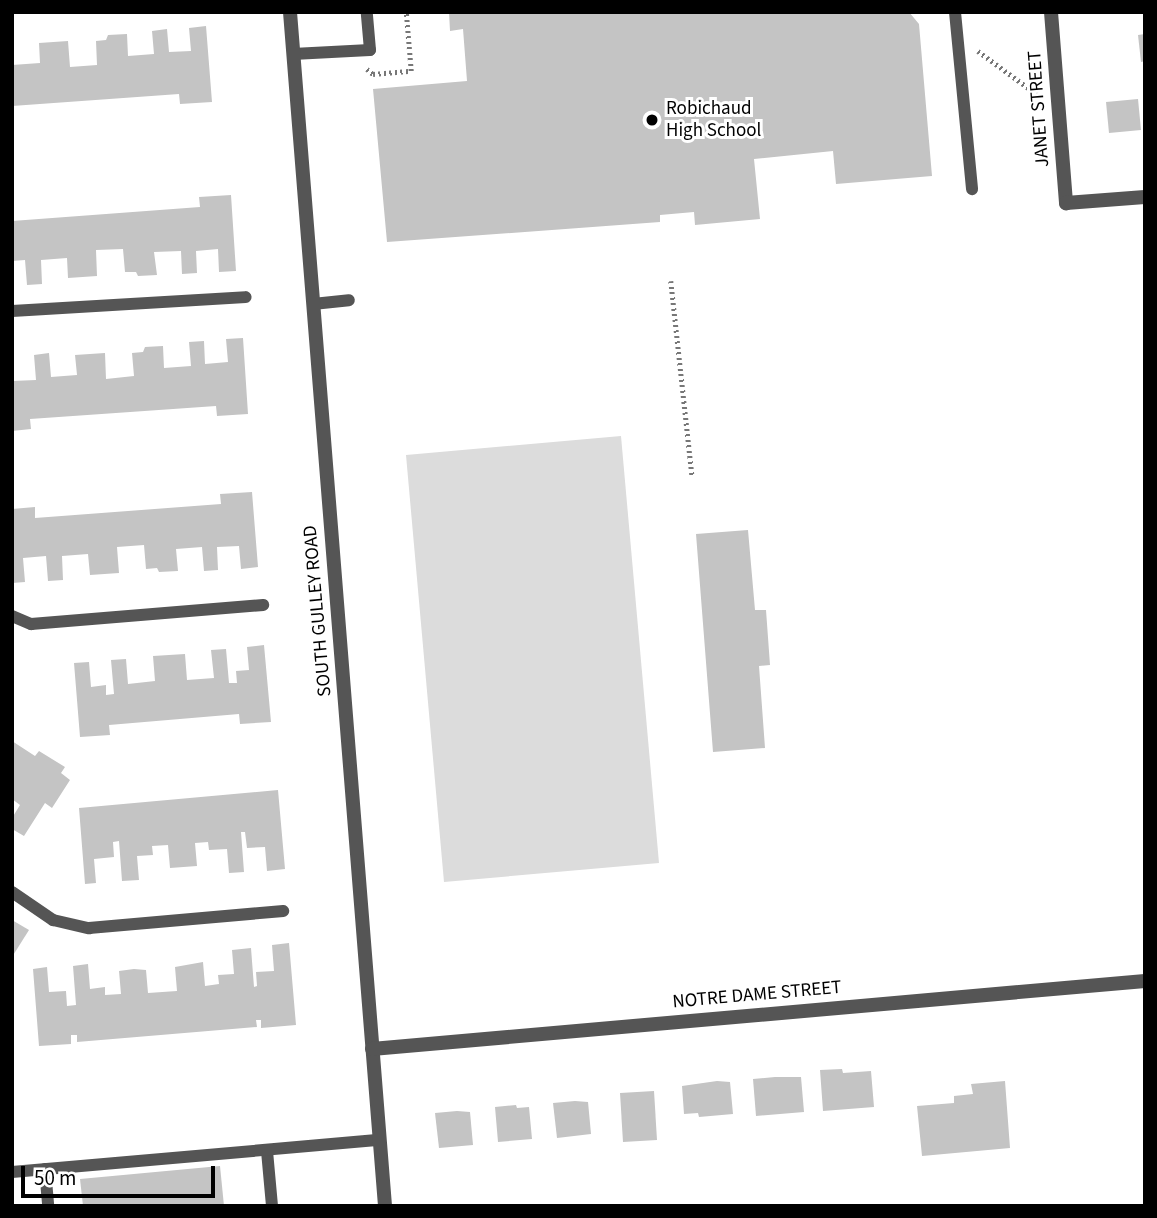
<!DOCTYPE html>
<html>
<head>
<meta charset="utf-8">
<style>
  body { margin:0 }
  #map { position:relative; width:1157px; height:1218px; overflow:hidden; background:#fff; font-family:"Source Sans 3",sans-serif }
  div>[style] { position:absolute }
  .green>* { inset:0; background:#dcdcdc }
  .building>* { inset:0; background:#c4c4c4 }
  .path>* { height:4.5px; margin-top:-2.25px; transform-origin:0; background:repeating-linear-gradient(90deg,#777 0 2px,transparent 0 5.5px) }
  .lane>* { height:12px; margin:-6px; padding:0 6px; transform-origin:6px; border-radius:6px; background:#555 }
  .street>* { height:14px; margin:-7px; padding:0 7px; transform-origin:7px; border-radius:7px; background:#555 }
  .dots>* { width:19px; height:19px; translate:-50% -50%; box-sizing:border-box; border:4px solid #fff; border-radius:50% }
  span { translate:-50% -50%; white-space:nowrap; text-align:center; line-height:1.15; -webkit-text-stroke:6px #fff; paint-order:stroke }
  .poi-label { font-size:19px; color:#000 }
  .left { translate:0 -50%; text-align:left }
  .street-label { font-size:19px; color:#000 }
  .frame { position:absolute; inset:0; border:14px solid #000; pointer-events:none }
  .scale { position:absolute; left:21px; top:1166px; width:194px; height:32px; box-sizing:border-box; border:4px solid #000; border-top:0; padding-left:9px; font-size:21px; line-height:24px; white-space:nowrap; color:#000; -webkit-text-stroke:5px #fff; paint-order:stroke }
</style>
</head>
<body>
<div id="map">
  <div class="green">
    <div style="clip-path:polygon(621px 436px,659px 863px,444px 882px,406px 455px)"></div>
  </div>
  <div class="building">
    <div style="clip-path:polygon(449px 12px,909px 12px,919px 24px,932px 176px,836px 184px,833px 151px,754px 159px,760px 219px,695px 225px,694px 212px,660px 215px,660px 222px,387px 242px,373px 89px,467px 81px,463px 29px,450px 31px)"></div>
    <div style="clip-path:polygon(206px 26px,212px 102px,180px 104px,179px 94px,12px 106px,12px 65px,40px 63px,39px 43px,68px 41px,70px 67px,97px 65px,96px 41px,106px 40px,108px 35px,127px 34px,128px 56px,154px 54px,152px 31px,167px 29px,169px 52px,191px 51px,189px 28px)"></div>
    <div style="clip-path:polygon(1145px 34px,1145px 61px,1141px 62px,1138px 35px)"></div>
    <div style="clip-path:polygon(1138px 99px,1141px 130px,1109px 133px,1106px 102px)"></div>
    <div style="clip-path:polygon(231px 195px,236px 271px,219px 272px,218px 249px,196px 251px,197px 273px,182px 274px,181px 251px,154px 252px,157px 275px,138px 276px,136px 272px,125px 272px,123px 249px,96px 250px,97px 276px,68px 278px,67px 258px,41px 260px,42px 284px,27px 285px,25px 260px,12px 261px,12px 221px,200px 207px,199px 197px)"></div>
    <div style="clip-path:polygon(243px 338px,248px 414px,217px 416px,216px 406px,30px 419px,31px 429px,12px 431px,12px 381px,36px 380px,34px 355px,49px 353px,51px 377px,77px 375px,75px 355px,105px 353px,106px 379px,134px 376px,132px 353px,143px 352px,145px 347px,163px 346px,164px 368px,191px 366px,189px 342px,204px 341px,205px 364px,228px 362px,226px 339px)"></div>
    <div style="clip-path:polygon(252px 492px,258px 567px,241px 569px,239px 546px,217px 547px,218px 570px,204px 571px,202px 547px,176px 549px,178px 571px,159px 572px,157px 568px,146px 569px,144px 545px,117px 547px,119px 573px,90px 575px,88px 554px,62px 556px,63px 580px,48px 581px,46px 556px,23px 558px,25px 582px,12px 583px,12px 509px,35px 507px,35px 518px,221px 504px,220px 494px)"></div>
    <div style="clip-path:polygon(748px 530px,755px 610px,766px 610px,770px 665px,759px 666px,765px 748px,713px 752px,696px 534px)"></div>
    <div style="clip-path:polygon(264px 645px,271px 722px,240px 724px,239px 714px,109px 725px,110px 735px,80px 737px,74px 663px,89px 662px,91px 687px,106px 685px,106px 695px,114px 694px,111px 660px,126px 659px,128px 684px,155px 681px,153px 656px,185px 654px,187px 680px,214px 678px,211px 650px,226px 649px,229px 683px,237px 683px,236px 671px,249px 670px,247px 647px)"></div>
    <div style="clip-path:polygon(12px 741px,35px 756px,39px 751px,65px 767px,61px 773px,70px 780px,52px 808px,45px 803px,24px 836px,12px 829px,12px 818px,20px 805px,12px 799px)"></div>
    <div style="clip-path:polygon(278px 790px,285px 869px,267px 871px,265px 847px,247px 848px,245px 832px,241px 832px,244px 872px,229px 873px,227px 849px,209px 850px,208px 842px,195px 843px,197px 866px,170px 868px,168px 845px,152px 846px,153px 855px,137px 856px,139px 880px,122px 881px,119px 841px,113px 842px,114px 857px,94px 859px,96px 883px,85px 884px,79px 808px)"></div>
    <div style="clip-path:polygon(12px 920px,29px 930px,12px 957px)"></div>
    <div style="clip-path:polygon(289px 943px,296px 1025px,261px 1028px,261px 1020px,256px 1020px,257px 1027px,77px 1042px,77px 1035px,71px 1035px,71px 1044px,39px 1046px,33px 969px,47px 967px,49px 992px,66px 991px,67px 1006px,76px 1005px,73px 966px,88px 964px,90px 989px,105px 987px,105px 995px,121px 994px,119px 971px,134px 969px,146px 970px,148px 993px,177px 991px,175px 967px,203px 962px,205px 986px,219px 984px,218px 975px,234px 974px,232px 950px,251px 948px,254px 987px,257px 986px,256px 972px,274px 971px,272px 945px)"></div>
    <div style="clip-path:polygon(842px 1069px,843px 1073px,871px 1071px,874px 1107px,823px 1111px,820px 1070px)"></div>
    <div style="clip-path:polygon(775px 1077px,801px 1077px,804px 1112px,756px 1116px,753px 1079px)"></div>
    <div style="clip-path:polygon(717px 1081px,730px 1082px,733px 1114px,699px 1117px,698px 1113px,684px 1114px,682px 1086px)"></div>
    <div style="clip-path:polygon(1005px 1081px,1010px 1148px,922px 1156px,917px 1106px,954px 1103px,954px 1096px,973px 1094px,971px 1084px)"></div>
    <div style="clip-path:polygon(654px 1091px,657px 1140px,623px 1142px,620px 1093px)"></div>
    <div style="clip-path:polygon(575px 1101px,588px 1102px,591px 1134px,557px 1138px,553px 1103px)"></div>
    <div style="clip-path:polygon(516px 1105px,517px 1108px,529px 1107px,532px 1139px,498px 1142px,495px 1107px)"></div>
    <div style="clip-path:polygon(457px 1111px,470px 1112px,473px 1145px,439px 1148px,435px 1113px)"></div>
    <div style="clip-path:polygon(220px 1166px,224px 1206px,83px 1206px,80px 1179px)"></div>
  </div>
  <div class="path">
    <div style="left:978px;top:51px;width:74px;rotate:36.3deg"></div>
    <div style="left:367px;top:69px;width:8px;rotate:40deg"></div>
    <div style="left:373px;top:74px;width:38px;rotate:-5deg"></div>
    <div style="left:411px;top:71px;width:59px;rotate:-94.8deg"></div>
    <div style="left:671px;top:281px;width:195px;rotate:83.8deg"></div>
  </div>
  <div class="lane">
    <div style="left:955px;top:12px;width:178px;rotate:84.5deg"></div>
    <div style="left:293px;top:54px;width:77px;rotate:-3deg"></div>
    <div style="left:370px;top:50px;width:38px;rotate:-95deg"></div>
    <div style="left:313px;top:304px;width:36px;rotate:-6deg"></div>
    <div style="left:12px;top:311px;width:234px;rotate:-3.4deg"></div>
    <div style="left:12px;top:616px;width:21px;rotate:23deg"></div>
    <div style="left:31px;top:624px;width:233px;rotate:-4.7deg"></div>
    <div style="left:12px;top:892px;width:50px;rotate:34.3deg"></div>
    <div style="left:53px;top:920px;width:37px;rotate:13deg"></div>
    <div style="left:89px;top:928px;width:195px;rotate:-5deg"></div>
    <div style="left:267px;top:1151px;width:55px;rotate:84.8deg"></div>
    <div style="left:45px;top:1169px;width:37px;rotate:85deg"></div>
    <div style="left:12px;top:1172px;width:369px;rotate:-5deg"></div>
  </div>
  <div class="street">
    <div style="left:290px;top:12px;width:1198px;rotate:85.45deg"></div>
    <div style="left:1051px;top:12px;width:192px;rotate:85.5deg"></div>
    <div style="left:1066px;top:203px;width:79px;rotate:-4.3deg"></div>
    <div style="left:372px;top:1049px;width:776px;rotate:-5.03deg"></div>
  </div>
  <div class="dots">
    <div style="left:652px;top:120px;background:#000"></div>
  </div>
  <div class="poi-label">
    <span class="left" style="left:666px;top:120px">Robichaud<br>High School</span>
  </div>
  <div class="street-label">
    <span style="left:1039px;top:109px;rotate:-94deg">JANET STREET</span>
    <span style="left:318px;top:611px;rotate:-95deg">SOUTH GULLEY ROAD</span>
    <span style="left:757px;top:995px;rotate:-5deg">NOTRE DAME STREET</span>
  </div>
  <div class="frame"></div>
  <div class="scale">50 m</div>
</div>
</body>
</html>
